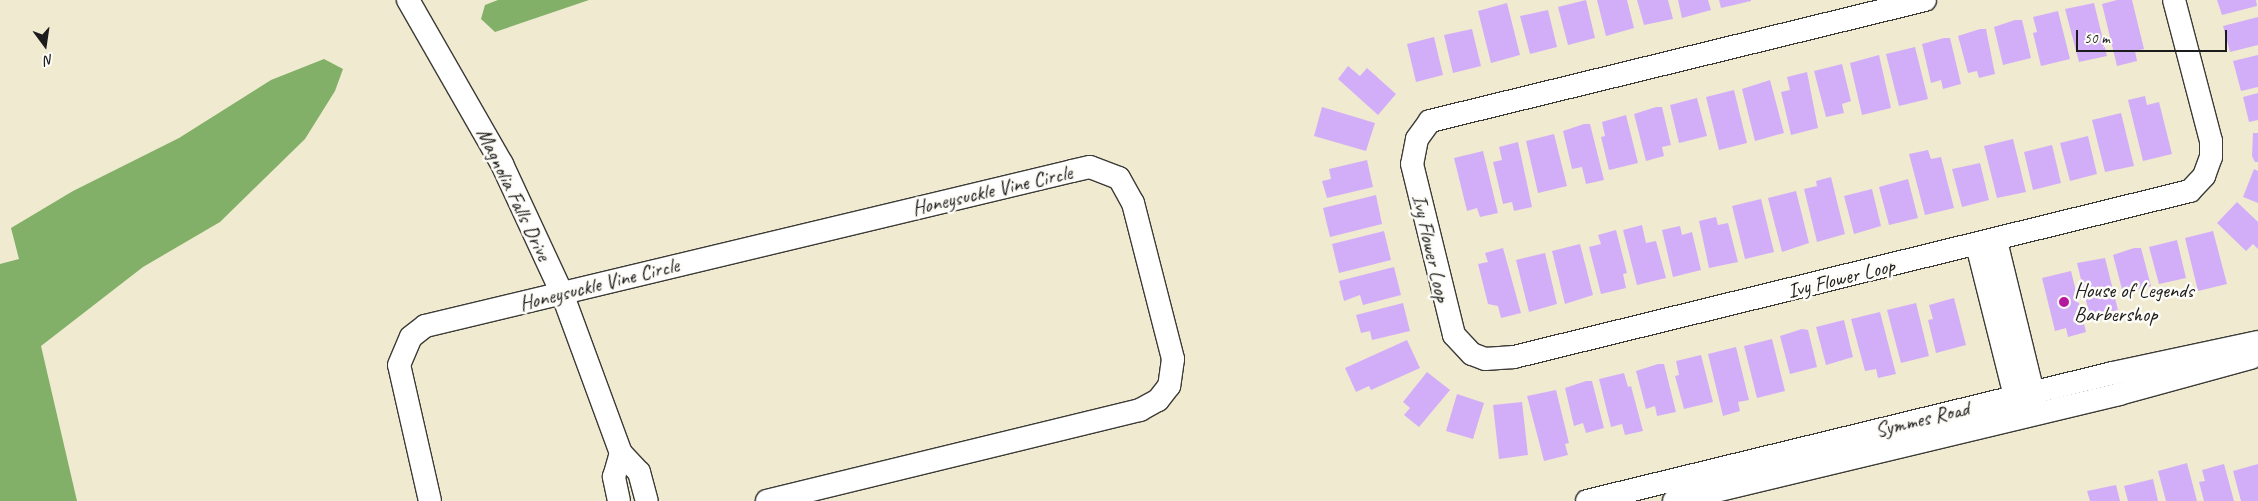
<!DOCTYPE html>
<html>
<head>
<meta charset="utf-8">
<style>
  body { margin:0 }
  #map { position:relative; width:2258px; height:501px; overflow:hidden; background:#f0ead0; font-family:Caveat,sans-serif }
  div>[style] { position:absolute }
  .forest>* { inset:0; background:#82b069 }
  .building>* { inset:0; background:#d3aef8 }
  .roads { filter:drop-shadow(1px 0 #3c3b37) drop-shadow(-1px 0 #3c3b37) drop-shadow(0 1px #3c3b37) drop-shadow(0 -1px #3c3b37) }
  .minor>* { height:22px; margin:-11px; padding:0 11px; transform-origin:11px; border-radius:11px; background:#fff }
  .dots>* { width:14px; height:14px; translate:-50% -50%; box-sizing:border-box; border:2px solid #fdfcf7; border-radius:50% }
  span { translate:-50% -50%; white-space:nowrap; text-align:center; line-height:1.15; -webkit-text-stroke:5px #fdfcf7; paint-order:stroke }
  .street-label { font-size:21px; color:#1c1c1c }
  .poi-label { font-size:21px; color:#1c1c1c }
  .left { translate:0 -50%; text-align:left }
  .north { position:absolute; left:20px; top:20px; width:50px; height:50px; -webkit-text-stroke:4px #fdfcf7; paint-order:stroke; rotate:166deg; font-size:14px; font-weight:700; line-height:20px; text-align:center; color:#1c1c1c }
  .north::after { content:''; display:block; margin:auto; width:18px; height:22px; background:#1c1c1c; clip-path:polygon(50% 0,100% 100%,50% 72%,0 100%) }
  .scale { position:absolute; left:2076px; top:30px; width:151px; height:22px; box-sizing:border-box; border:2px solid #1c1c1c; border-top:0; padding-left:6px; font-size:15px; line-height:18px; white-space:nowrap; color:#1c1c1c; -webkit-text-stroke:4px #fdfcf7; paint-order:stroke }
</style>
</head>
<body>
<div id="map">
  <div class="forest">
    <div style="clip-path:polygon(498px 0,589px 0,495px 32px,481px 19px,485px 5px)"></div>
    <div style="clip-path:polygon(324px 59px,343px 69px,335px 91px,305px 139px,220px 222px,143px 267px,41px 346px,77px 501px,0 501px,0 264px,19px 259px,11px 228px,73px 191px,179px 138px,271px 80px)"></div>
  </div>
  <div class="building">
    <div style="clip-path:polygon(1586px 0,1595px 38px,1568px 45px,1558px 7px)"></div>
    <div style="clip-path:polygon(1597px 0,1627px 0,1634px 28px,1606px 36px)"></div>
    <div style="clip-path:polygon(1637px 0,1668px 0,1673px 19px,1644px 25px)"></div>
    <div style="clip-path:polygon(1678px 0,1708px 0,1711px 10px,1682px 18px)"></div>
    <div style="clip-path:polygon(1719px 0,1751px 0,1751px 1px,1721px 8px)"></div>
    <div style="clip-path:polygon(2117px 0,2132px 0,2144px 49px,2135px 51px,2137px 61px,2117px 66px,2102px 4px)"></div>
    <div style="clip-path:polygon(2217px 0,2256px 0,2257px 6px,2222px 15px)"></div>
    <div style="clip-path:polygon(1507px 3px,1520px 55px,1491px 63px,1478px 11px)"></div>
    <div style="clip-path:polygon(2094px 3px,2107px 56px,2079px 62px,2065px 9px)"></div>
    <div style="clip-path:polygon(1548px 10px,1557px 47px,1530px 54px,1520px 16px)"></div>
    <div style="clip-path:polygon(2058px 11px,2070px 59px,2041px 66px,2033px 33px,2037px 32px,2033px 17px)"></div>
    <div style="clip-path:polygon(2258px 17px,2258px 45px,2230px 52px,2223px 26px)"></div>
    <div style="clip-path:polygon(2015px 20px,2022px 20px,2031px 58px,2003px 65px,1994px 27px)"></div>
    <div style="clip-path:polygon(1472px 29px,1481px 66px,1453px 73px,1444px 35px)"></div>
    <div style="clip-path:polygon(1980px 29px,1986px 29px,1995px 74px,1979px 78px,1977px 71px,1968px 73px,1958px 36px)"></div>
    <div style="clip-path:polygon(1434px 37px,1443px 75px,1416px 82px,1407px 44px)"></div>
    <div style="clip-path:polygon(1944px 38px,1950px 38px,1961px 84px,1943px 89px,1941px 80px,1931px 83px,1922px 44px)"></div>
    <div style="clip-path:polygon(1915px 47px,1928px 99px,1899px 106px,1886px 54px)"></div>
    <div style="clip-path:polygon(1879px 55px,1891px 108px,1862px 115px,1850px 63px)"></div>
    <div style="clip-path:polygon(2258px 55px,2258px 87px,2241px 91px,2233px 61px)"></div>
    <div style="clip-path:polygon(1842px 64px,1851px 101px,1842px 104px,1844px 113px,1826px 117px,1814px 71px)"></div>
    <div style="clip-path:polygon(1348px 66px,1360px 76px,1367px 68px,1396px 94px,1378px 115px,1338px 79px)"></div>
    <div style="clip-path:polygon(1807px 72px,1818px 128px,1791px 135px,1781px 92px,1790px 90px,1787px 77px)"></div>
    <div style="clip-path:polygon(1770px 80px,1784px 133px,1755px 141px,1742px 89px)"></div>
    <div style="clip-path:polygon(1734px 90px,1747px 143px,1719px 150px,1706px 97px)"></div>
    <div style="clip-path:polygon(2258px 93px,2258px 120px,2249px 122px,2243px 97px)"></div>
    <div style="clip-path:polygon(2145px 96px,2147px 105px,2159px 102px,2172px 154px,2143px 161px,2128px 100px)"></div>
    <div style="clip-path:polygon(1697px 98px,1707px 136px,1679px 143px,1670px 105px)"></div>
    <div style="clip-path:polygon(1322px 107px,1375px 123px,1366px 151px,1314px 136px)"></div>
    <div style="clip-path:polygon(1656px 107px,1662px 107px,1671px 145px,1662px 147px,1664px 156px,1646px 161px,1634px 114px)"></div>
    <div style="clip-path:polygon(2121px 113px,2134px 166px,2105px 172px,2092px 120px)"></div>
    <div style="clip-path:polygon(1626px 115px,1638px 163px,1609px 170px,1601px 137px,1605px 136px,1602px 122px)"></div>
    <div style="clip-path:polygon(1584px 124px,1590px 124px,1604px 180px,1586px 184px,1582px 167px,1572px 169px,1563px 131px)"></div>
    <div style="clip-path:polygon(2253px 133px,2258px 133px,2258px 162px,2255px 162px,2252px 156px)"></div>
    <div style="clip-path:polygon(1554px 134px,1567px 186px,1538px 193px,1526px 141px)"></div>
    <div style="clip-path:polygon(2088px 136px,2097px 174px,2070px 181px,2060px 143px)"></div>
    <div style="clip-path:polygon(2013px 139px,2026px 192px,1997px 198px,1984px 146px)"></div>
    <div style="clip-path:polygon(1518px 142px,1532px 207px,1514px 211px,1512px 202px,1503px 204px,1493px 162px,1502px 160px,1499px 147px)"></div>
    <div style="clip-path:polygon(2052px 145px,2061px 183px,2033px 190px,2024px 152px)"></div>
    <div style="clip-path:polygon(1928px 150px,1931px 159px,1941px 157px,1954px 208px,1925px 215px,1909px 154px)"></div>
    <div style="clip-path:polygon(1483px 151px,1498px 213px,1480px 217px,1477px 208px,1467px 211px,1454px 158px)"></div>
    <div style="clip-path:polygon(1367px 160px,1373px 187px,1327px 198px,1322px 181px,1331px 179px,1329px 169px)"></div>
    <div style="clip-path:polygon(1980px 163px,1989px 200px,1962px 207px,1952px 169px)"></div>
    <div style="clip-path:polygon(2254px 169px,2258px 171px,2258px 203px,2243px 197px)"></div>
    <div style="clip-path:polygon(1831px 177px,1845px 234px,1817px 242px,1804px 189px,1817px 186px,1816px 181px)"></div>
    <div style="clip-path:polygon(1908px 179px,1918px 218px,1889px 225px,1879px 187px)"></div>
    <div style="clip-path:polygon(1872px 189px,1881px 226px,1854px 234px,1844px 196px)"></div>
    <div style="clip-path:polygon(1796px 191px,1809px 243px,1782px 252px,1768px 198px)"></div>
    <div style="clip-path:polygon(1376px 195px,1382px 224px,1330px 237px,1323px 208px)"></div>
    <div style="clip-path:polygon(1761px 199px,1774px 252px,1745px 259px,1732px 206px)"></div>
    <div style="clip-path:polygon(2237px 202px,2258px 222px,2258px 249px,2253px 244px,2246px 251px,2217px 223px)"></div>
    <div style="clip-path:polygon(1716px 217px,1718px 225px,1728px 223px,1738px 262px,1709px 268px,1699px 221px)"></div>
    <div style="clip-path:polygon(1642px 225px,1646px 243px,1656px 241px,1666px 278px,1637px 285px,1623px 230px)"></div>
    <div style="clip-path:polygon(1680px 226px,1682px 235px,1692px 232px,1701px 270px,1673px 277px,1662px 230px)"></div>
    <div style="clip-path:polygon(1616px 230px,1627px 273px,1623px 274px,1626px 288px,1601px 294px,1589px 247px,1601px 244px,1598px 235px)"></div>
    <div style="clip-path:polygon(1384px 231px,1391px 260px,1339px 273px,1332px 244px)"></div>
    <div style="clip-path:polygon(2213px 231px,2227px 284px,2198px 291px,2185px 238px)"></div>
    <div style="clip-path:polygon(2177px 240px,2186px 278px,2159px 284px,2149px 247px)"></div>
    <div style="clip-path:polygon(1580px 244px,1593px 295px,1565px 304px,1552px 251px)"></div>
    <div style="clip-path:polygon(1503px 248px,1521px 313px,1501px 318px,1498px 306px,1488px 304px,1478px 264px,1488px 262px,1485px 253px)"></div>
    <div style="clip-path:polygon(2134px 248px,2141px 248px,2151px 286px,2123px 293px,2113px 255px)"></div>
    <div style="clip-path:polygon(1545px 253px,1557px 304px,1529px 312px,1516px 260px)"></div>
    <div style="clip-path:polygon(2105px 258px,2118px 310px,2090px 317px,2077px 263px)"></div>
    <div style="clip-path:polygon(1394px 267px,1401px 295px,1363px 305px,1360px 295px,1344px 301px,1339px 281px)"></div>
    <div style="clip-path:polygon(2071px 271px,2086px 332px,2068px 337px,2066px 328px,2055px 331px,2042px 278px)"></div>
    <div style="clip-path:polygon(1954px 298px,1966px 345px,1936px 353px,1928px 320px,1933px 319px,1929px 305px)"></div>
    <div style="clip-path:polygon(1403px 303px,1410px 331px,1372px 340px,1370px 331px,1361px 333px,1356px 315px)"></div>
    <div style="clip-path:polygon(1916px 303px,1929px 356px,1901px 363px,1887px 310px)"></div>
    <div style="clip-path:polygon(1880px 312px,1896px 374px,1878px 378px,1876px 369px,1865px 371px,1851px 319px)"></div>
    <div style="clip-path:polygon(1844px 320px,1853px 357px,1826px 365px,1816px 327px)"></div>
    <div style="clip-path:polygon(1802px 329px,1808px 330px,1817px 367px,1790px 374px,1780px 336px)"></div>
    <div style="clip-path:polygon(1772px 339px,1785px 391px,1757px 398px,1744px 346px)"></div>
    <div style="clip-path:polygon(1407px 340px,1420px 368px,1371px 390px,1369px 386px,1356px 392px,1345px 368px)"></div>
    <div style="clip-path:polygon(1736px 347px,1749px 400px,1738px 402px,1740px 411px,1723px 416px,1708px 354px)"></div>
    <div style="clip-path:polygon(1701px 355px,1713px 402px,1684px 409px,1675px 376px,1679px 375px,1676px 361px)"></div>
    <div style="clip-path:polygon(1658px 364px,1664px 364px,1676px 412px,1657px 416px,1655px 406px,1646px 409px,1636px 371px)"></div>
    <div style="clip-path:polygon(1427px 372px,1450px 390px,1419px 427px,1404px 415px,1410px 408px,1403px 402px)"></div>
    <div style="clip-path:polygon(1624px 373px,1628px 387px,1631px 386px,1643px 431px,1625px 435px,1622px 424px,1611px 427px,1599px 379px)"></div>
    <div style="clip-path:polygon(1586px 381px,1592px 381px,1604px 428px,1586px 433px,1583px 423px,1574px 426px,1565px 388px)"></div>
    <div style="clip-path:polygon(1556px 390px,1569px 443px,1565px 444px,1568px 455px,1544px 461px,1527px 396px)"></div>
    <div style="clip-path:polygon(1457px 394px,1484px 403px,1473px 439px,1446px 431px)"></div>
    <div style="clip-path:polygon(1522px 402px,1528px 455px,1499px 459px,1493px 405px)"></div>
    <div style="clip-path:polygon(2187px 463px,2197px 501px,2166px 501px,2158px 471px)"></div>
    <div style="clip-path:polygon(2224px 464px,2234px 501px,2204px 501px,2199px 482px,2205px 481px,2202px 470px)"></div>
    <div style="clip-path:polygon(2258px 464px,2258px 501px,2241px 501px,2233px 471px)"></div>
    <div style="clip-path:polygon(2153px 479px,2158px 501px,2128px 501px,2124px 486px)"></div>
    <div style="clip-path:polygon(2116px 485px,2120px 501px,2090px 501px,2087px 491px)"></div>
  </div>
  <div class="roads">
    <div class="minor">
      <div style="left:408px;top:0;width:189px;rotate:60.2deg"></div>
      <div style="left:502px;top:164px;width:142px;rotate:65.1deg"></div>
      <div style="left:562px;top:293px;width:171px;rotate:69.8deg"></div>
      <div style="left:621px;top:453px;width:26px;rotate:47deg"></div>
      <div style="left:639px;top:472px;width:30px;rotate:75deg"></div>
      <div style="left:1925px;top:0;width:510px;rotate:166.26deg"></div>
      <div style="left:1430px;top:121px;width:22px;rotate:126deg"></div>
      <div style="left:1417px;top:139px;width:25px;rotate:101deg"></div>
      <div style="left:1412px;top:164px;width:176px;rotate:76.2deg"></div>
      <div style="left:1454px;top:335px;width:26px;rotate:47deg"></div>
      <div style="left:1472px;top:354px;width:14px;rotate:21deg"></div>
      <div style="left:1485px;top:359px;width:29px;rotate:-4deg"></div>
      <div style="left:1514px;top:357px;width:696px;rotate:-13.8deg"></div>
      <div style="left:2190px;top:191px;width:21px;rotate:-47deg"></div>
      <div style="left:2204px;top:176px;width:20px;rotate:-70deg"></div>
      <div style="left:2211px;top:157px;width:16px;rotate:-90deg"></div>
      <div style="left:2211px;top:141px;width:146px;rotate:-104.7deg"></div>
      <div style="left:1996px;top:241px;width:169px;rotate:76.3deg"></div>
      <div style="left:1977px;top:245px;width:172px;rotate:75.9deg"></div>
      <div style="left:430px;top:501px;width:139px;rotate:-102.8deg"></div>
      <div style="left:399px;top:365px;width:30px;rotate:-67deg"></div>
      <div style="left:411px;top:337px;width:18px;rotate:-38deg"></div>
      <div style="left:425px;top:326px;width:665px;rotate:-13.47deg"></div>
      <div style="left:1072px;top:171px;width:18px;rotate:-13deg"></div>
      <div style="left:1090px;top:167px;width:31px;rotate:21deg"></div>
      <div style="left:1119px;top:178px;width:29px;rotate:61deg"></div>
      <div style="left:1133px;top:203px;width:161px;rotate:75.6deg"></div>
      <div style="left:1173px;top:359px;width:27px;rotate:98deg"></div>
      <div style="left:1169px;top:386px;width:18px;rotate:128deg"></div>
      <div style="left:1158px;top:400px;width:21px;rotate:151deg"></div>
      <div style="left:1140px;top:410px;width:384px;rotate:166.3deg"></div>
      <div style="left:619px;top:501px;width:25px;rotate:-102deg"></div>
      <div style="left:614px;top:477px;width:25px;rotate:-74deg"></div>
      <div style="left:1587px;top:501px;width:541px;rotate:-13.68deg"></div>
      <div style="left:2113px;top:373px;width:148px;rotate:-12.1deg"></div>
      <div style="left:1674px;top:501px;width:458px;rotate:-13.5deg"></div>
      <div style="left:2119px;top:394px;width:137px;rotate:-15.3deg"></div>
    </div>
  </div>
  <div class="dots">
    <div style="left:2064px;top:302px;background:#b5179e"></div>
  </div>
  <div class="street-label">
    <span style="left:992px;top:190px;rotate:-13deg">Honeysuckle Vine Circle</span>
    <span style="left:514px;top:194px;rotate:64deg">Magnolia Falls Drive</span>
    <span style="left:1431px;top:248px;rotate:77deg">Ivy Flower Loop</span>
    <span style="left:1841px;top:278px;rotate:-14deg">Ivy Flower Loop</span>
    <span style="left:599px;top:284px;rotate:-14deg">Honeysuckle Vine Circle</span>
    <span style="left:1922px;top:419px;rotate:-14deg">Symmes Road</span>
  </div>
  <div class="poi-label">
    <span class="left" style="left:2074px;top:302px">House of Legends<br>Barbershop</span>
  </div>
  <div class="north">N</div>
  <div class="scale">50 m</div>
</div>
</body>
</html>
